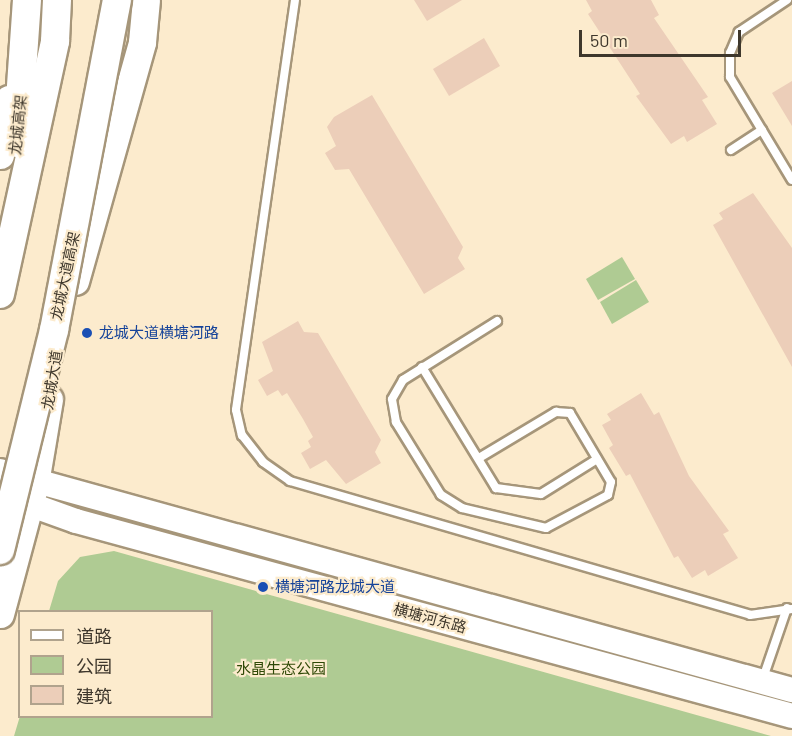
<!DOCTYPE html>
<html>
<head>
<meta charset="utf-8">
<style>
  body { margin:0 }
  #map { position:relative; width:792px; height:736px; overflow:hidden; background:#fcebcd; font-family:Barlow,"Noto Sans SC",sans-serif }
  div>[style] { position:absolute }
  .green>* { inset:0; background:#afcb93 }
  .building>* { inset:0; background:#ecceb9 }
  .roads { filter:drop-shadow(2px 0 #a6967a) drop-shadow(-2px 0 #a6967a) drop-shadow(0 2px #a6967a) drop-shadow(0 -2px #a6967a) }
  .service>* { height:8px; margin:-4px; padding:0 4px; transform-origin:4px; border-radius:4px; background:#fff }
  .secondary>* { height:24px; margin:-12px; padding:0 12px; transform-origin:12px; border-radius:12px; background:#fff }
  .primary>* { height:27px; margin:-13.5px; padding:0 13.5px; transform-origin:13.5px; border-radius:13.5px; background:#fff }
  .trunk>* { height:28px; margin:-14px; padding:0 14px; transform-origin:14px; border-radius:14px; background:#fff }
  .bridges { filter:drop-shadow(2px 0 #a6967a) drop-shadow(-2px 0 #a6967a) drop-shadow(0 2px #a6967a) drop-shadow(0 -2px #a6967a) }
  .trunk-bridge>* { height:28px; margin:-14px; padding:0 14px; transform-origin:14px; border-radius:14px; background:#fff }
  .dots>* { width:16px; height:16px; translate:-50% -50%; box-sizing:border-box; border:3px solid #fcebcd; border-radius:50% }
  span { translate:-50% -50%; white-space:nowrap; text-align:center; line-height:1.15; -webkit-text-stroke:4.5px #fcebcd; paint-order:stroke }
  .street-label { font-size:15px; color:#3e372c }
  .transit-label { font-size:15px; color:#164399 }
  .left { translate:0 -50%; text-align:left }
  .park-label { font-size:15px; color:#2f4906 }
  .legend { position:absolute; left:18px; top:610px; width:195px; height:108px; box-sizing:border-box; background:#fcebcd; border:2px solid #b0a38d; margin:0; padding:8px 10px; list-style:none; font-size:18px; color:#3e372c }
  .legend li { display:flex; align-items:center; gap:12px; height:30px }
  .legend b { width:30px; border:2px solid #b0a38d }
  .scale { position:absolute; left:579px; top:30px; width:162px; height:27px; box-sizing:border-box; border:3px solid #3e372c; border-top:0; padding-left:8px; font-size:18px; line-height:21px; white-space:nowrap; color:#3e372c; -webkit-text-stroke:4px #fcebcd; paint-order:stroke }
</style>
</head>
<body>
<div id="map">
  <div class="green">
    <div style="clip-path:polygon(622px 257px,635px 279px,598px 300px,586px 279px)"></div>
    <div style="clip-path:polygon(636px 280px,649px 302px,612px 324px,600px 302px)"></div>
    <div style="clip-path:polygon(114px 551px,771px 736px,14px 736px,20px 716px,212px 716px,212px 612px,49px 611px,58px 581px,80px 557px)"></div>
  </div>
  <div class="building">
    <div style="clip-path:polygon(414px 0,462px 0,427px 21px)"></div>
    <div style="clip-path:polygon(586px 0,651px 0,659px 15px,654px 18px,708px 97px,702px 100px,717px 124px,687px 142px,684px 136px,671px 144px,636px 96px,640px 94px,588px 14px,592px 11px)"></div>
    <div style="clip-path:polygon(484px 38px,500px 66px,449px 96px,433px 69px)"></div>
    <div style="clip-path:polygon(792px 81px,792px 126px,772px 93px)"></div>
    <div style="clip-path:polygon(372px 95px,463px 247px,458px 258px,465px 269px,424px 294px,349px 169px,335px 170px,325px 153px,336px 146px,327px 127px,334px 117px)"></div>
    <div style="clip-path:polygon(753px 193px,792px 248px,792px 367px,713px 225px,723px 219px,719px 213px)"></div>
    <div style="clip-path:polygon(298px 321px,304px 332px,318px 333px,381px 440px,375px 452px,381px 463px,346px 484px,326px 460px,310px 469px,301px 453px,311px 447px,308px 441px,313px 437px,303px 419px,287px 393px,282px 396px,278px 390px,267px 396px,258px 380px,273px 371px,262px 342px)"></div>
    <div style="clip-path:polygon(641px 393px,654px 415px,659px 412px,689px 476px,729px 531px,723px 534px,738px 558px,708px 576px,705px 570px,692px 578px,678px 556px,674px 558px,630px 474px,626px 476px,609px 448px,613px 445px,602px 425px,611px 420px,607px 414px)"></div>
  </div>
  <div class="roads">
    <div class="service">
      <div style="left:295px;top:0;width:414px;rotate:98.2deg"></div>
      <div style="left:236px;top:410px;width:26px;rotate:77deg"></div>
      <div style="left:242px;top:435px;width:34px;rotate:52deg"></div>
      <div style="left:263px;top:462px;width:33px;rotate:35deg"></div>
      <div style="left:290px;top:481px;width:479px;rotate:16.2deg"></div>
      <div style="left:750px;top:615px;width:42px;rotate:-8.1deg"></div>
      <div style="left:787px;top:0;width:58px;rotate:146.3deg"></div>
      <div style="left:739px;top:32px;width:23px;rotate:113deg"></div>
      <div style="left:730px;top:53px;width:24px;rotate:90deg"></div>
      <div style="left:730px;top:77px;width:120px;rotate:59deg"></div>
      <div style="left:731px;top:150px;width:37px;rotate:-33deg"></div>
      <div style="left:422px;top:367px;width:142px;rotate:58.6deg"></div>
      <div style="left:496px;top:488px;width:45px;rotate:7.6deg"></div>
      <div style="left:541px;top:494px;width:66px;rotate:-32deg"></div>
      <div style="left:479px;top:458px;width:90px;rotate:-30.9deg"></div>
      <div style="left:556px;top:412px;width:14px;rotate:4deg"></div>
      <div style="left:570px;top:413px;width:80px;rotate:59.3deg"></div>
      <div style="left:611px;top:482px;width:13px;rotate:103deg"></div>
      <div style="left:608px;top:495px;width:70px;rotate:152deg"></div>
      <div style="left:546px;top:528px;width:86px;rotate:-166.6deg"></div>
      <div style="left:462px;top:508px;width:25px;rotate:-148deg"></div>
      <div style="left:441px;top:495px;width:86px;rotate:-121.7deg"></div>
      <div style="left:396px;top:422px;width:23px;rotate:-100deg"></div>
      <div style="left:392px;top:399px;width:22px;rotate:-60deg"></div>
      <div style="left:403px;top:380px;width:111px;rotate:-32.1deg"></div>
      <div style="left:762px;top:681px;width:77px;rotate:-71.1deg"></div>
    </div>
    <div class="secondary">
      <div style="left:0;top:471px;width:822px;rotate:15.46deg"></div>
      <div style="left:12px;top:498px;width:68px;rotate:19.8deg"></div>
      <div style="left:76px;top:521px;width:742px;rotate:15.23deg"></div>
    </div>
    <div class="primary">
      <div style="left:0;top:155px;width:57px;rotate:-80.9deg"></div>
      <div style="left:75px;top:281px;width:248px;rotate:-74.3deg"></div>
      <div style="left:142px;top:42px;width:42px;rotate:-84.6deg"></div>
      <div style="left:0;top:614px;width:136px;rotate:-75deg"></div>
      <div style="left:35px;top:483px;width:85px;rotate:-80.5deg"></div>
    </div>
    <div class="trunk">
      <div style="left:17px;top:143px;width:143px;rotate:-86deg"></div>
      <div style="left:0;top:294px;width:259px;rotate:-77.7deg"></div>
      <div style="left:55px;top:41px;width:41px;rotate:-87.2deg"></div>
    </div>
  </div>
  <div class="bridges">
    <div class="trunk-bridge">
      <div style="left:0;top:550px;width:227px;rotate:-76.2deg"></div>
      <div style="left:54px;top:330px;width:336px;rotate:-79.2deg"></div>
    </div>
  </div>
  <div class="dots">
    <div style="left:87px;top:333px;background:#1a4fb4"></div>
    <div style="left:263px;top:587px;background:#1a4fb4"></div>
  </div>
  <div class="street-label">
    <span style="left:18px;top:125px;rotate:-84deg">龙城高架</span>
    <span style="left:65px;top:276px;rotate:-78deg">龙城大道高架</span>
    <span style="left:52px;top:380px;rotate:-81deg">龙城大道</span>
    <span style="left:430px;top:618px;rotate:15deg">横塘河东路</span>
  </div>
  <div class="transit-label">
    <span class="left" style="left:99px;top:333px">龙城大道横塘河路</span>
    <span class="left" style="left:275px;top:587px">横塘河路龙城大道</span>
  </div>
  <div class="park-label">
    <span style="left:281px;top:669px">水晶生态公园</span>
  </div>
  <ul class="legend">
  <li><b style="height:8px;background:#fff"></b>道路</li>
  <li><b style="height:16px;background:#afcb93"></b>公园</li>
  <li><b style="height:16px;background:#ecceb9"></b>建筑</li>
  </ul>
  <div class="scale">50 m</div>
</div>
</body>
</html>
